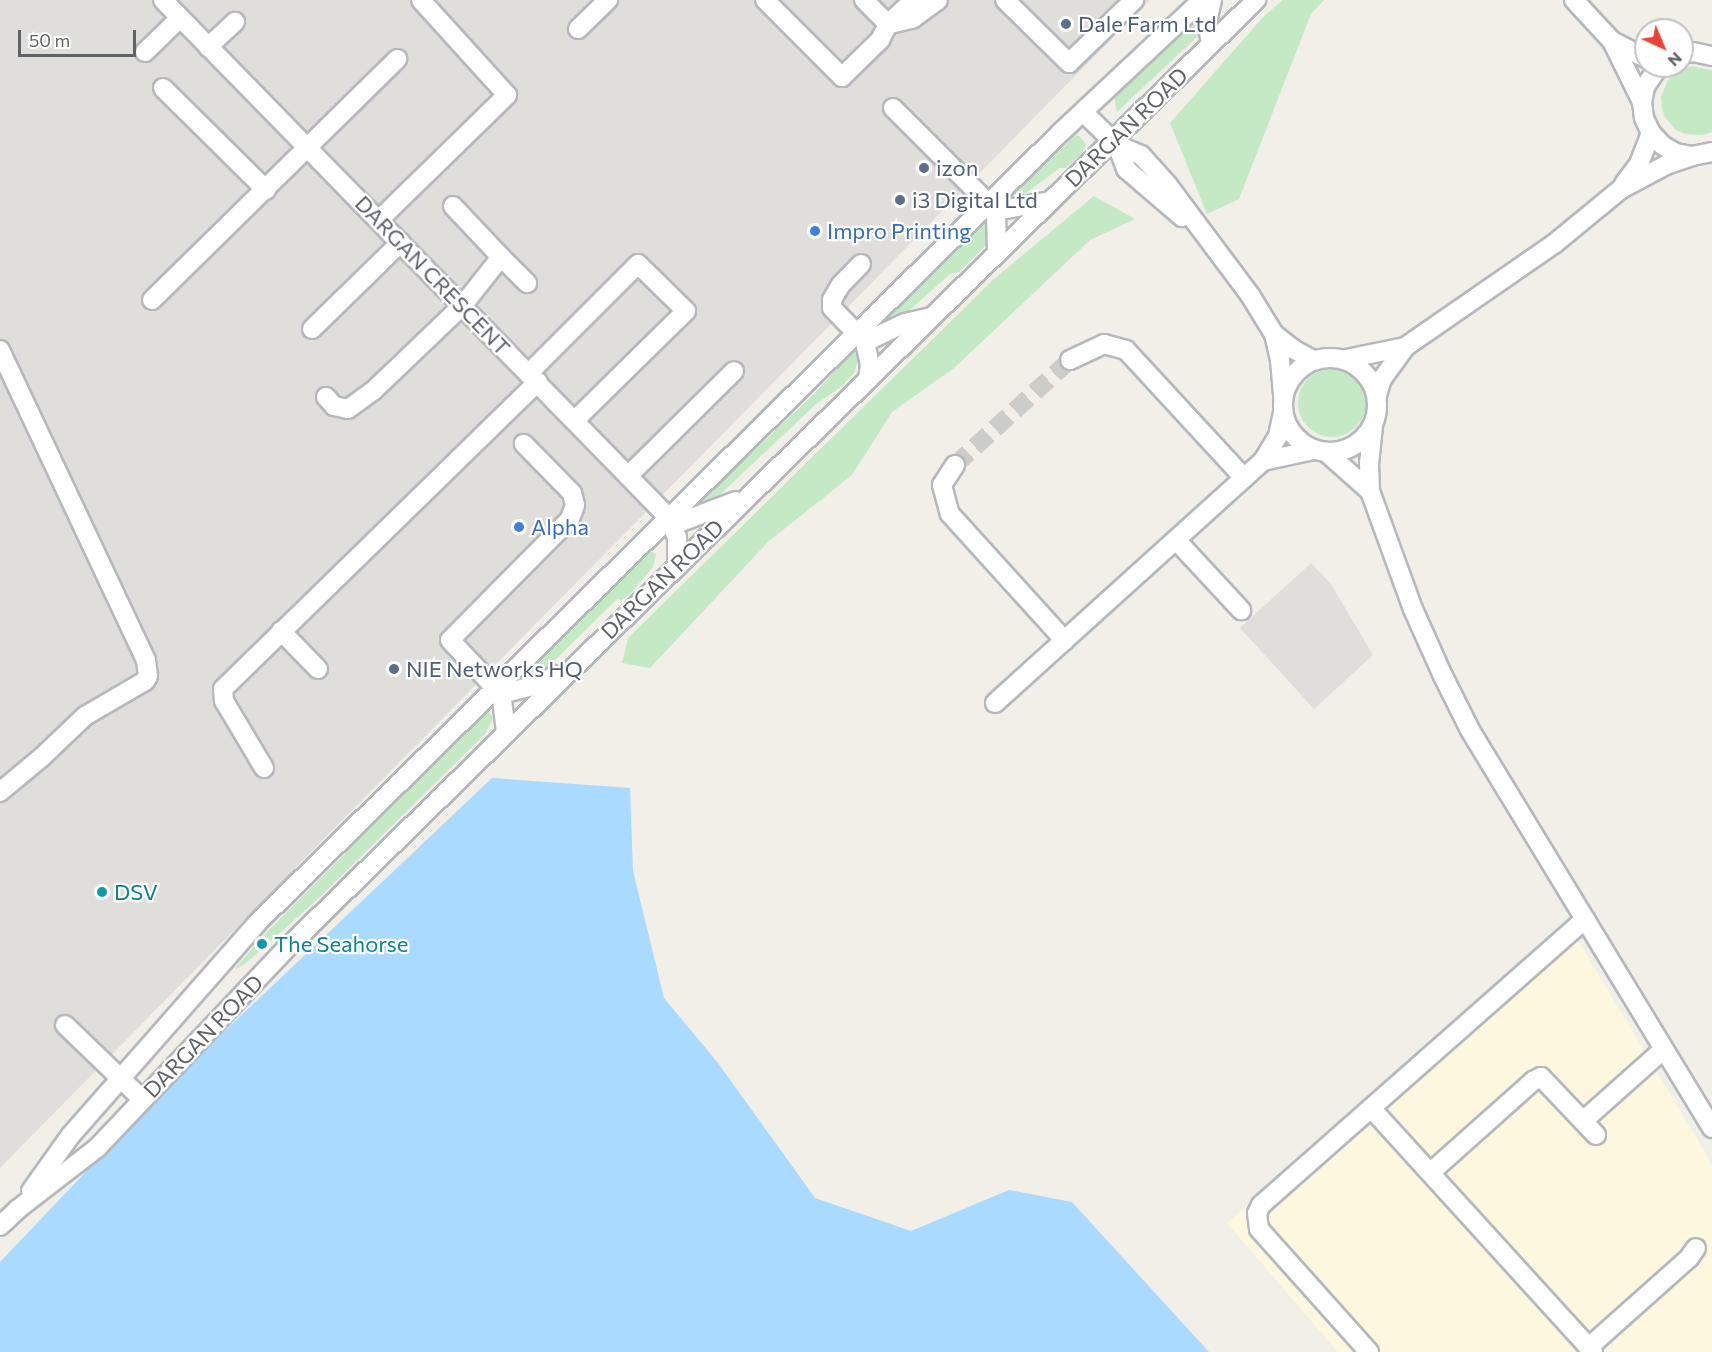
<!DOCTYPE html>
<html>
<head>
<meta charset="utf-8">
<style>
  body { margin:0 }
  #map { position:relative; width:1712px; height:1352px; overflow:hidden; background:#f1efe8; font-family:Commissioner,sans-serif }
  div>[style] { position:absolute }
  .commercial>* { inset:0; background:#fef7e0 }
  .industrial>* { inset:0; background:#e0deda }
  .green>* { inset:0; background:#c5e8c5 }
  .round { border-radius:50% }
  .water>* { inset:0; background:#aadaff }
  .minor-tunnel>* { height:18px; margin-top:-9px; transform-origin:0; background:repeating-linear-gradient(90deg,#ccccc8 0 18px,transparent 0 27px) }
  .roads { filter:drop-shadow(2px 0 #b5b8bc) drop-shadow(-2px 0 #b5b8bc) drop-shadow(0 2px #b5b8bc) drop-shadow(0 -2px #b5b8bc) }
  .minor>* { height:18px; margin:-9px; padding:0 9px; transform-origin:9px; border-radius:9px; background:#fff }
  .minor>.ring { margin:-9px; padding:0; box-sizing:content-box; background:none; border:18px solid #fff; border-radius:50% }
  .dots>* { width:16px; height:16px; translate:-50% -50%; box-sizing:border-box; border:3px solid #fff; border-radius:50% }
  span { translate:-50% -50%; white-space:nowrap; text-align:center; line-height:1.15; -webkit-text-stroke:4.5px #fff; paint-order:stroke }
  .service-label { font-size:22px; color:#4e5e75 }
  .left { translate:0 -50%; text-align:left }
  .street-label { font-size:22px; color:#5f6368 }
  .shop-label { font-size:22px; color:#366cbe }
  .culture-label { font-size:22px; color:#0d838f }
  .north { position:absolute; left:1634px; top:18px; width:60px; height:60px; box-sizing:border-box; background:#fff; border:2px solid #bfc1c3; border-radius:50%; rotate:136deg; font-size:16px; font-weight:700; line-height:24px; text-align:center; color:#5f6368 }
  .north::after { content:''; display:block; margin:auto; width:21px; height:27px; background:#ea4335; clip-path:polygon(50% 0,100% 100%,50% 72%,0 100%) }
  .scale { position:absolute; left:18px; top:30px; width:118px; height:27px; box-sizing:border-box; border:3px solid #5f6368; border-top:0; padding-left:8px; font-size:18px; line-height:21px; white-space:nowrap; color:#5f6368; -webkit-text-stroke:4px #fff; paint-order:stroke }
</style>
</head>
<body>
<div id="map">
  <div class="commercial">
    <div style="clip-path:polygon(1567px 922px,1712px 1164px,1712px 1352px,1338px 1352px,1227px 1223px)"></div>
  </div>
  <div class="industrial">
    <div style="clip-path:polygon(0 0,1150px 0,0 1168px)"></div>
    <div style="clip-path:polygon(1311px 563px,1331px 584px,1373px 655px,1314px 709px,1240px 628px)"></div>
  </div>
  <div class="green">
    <div style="clip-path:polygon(1283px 0,1324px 0,1311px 14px,1239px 199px,1207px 214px,1170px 123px,1264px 16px)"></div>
    <div style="clip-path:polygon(1195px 19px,1201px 33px,1117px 112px,1114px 97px)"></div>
    <div style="clip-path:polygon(1691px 66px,1712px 70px,1712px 132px,1703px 135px,1685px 134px,1676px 130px,1664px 116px,1662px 107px,1661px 97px,1668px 80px,1675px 74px)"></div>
    <div style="clip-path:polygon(1077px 134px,1086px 144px,1082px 153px,1066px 168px,1060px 168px,1026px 193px,1009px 199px)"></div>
    <div style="clip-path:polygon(1094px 196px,1135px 219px,1090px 240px,954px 368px,892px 412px,852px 475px,769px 541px,650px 668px,622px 663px,628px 638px,994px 279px)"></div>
    <div style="clip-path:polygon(989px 220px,990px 241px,959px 272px,950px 274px,895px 323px,878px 327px)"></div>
    <div style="clip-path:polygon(854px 350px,860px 354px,854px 373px,842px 386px,816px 404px,711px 503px,705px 507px,699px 503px,813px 395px)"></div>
    <div class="round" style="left:1298px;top:369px;width:68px;height:68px"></div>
    <div style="clip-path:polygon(650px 551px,656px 554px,653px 567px,632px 592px,622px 600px,617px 599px,531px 684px,521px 681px)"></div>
    <div style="clip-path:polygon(488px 710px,493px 718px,485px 734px,319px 898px,245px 964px,234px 970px,261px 938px)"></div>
  </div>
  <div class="water">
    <div style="clip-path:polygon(492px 778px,630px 788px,633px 871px,664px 998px,718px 1063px,815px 1198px,911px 1231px,1009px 1190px,1072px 1202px,1209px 1352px,0 1352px,0 1262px,176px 1077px)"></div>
  </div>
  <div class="minor-tunnel">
    <div style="left:955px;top:465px;width:156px;rotate:-42.4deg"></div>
  </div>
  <div class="roads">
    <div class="minor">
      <div style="left:163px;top:0;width:723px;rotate:45.67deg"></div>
      <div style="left:668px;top:517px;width:22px;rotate:66deg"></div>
      <div style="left:677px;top:537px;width:27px;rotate:90deg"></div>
      <div style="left:765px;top:0;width:109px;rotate:45deg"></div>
      <div style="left:842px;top:77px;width:53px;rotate:-44.2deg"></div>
      <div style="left:880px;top:40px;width:18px;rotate:-63deg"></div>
      <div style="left:888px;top:24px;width:35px;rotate:-43deg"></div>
      <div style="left:864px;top:0;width:34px;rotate:45deg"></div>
      <div style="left:1005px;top:0;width:90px;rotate:44.5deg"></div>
      <div style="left:1069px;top:63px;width:91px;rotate:-44.1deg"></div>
      <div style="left:1574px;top:0;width:56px;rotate:47.2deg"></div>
      <div style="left:1612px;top:41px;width:68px;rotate:63.8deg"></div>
      <div style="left:890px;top:24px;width:23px;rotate:-13deg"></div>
      <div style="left:912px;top:19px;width:32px;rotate:-36deg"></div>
      <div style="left:578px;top:29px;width:42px;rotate:-44deg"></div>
      <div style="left:1612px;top:41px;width:38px;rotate:27deg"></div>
      <div style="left:1211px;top:43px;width:21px;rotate:-101deg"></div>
      <div style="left:1207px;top:22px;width:23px;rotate:-77deg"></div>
      <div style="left:208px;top:47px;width:37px;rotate:-43deg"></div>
      <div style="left:145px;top:52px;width:49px;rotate:-44.2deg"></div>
      <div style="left:1682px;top:54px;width:11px;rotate:-10deg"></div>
      <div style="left:1693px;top:52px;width:19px;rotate:12deg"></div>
      <div style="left:1659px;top:66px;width:25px;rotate:124deg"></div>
      <div style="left:1645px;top:87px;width:15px;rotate:101deg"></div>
      <div style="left:1642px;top:102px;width:16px;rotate:83deg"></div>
      <div style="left:1644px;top:118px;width:17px;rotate:65deg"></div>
      <div style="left:1651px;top:133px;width:16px;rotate:47deg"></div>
      <div style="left:1662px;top:145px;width:16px;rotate:30deg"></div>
      <div style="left:1676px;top:153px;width:16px;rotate:11deg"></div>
      <div style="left:1692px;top:156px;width:20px;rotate:-11deg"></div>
      <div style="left:163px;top:88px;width:145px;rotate:44.7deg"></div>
      <div style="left:893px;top:108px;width:146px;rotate:45deg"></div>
      <div style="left:996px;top:211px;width:42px;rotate:88.6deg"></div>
      <div style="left:1083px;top:112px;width:47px;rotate:44.1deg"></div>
      <div style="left:1117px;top:145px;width:26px;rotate:23deg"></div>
      <div style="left:1141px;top:155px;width:39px;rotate:48deg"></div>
      <div style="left:1167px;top:184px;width:139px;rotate:53.2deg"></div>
      <div style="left:1250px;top:295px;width:46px;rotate:58.4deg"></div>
      <div style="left:1274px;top:334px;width:27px;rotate:77deg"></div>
      <div style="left:1280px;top:360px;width:37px;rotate:85deg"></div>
      <div style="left:1117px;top:145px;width:26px;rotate:69deg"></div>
      <div style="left:1126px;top:169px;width:74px;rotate:40.6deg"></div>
      <div style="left:1624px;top:184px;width:25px;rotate:-53deg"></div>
      <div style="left:1639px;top:164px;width:33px;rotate:-69deg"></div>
      <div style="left:996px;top:211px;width:55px;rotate:-10.5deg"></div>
      <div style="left:379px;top:220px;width:179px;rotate:-44.3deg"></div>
      <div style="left:507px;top:95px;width:128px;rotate:-132.2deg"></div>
      <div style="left:501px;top:257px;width:37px;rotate:45deg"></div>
      <div style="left:861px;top:264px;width:30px;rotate:134deg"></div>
      <div style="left:840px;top:286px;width:16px;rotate:120deg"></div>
      <div style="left:832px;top:300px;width:8px;rotate:90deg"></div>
      <div style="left:832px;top:308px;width:47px;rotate:45.9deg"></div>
      <div style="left:865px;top:342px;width:24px;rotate:78deg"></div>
      <div style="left:870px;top:365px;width:14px;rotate:98deg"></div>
      <div style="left:152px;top:300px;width:344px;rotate:-44.5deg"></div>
      <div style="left:312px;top:329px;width:124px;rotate:-44.3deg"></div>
      <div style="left:1274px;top:334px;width:24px;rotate:38deg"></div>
      <div style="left:1293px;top:349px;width:23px;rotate:29deg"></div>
      <div style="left:865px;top:342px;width:44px;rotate:-25.4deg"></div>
      <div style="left:905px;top:323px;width:27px;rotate:-13deg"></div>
      <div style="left:0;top:350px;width:343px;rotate:64.8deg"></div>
      <div style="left:146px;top:660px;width:16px;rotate:83deg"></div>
      <div style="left:148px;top:676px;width:6px;rotate:121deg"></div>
      <div style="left:145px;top:681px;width:69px;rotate:149.7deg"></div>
      <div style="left:85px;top:716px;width:59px;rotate:136.4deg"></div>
      <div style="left:42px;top:757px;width:55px;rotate:140.2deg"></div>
      <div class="ring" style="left:1283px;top:358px;width:76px;height:76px"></div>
      <div style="left:1346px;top:359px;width:60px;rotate:-11.5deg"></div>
      <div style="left:1070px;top:360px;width:38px;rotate:-25deg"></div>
      <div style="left:1104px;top:344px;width:23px;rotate:15deg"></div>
      <div style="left:1126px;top:350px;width:174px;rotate:47.3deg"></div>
      <div style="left:529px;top:373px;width:154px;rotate:-45deg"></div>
      <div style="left:638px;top:264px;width:67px;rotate:44.4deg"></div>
      <div style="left:686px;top:311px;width:156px;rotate:135.5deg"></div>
      <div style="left:1377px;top:395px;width:17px;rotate:-73deg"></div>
      <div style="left:1382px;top:379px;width:39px;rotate:-54deg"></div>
      <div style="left:1405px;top:347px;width:181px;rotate:-34.7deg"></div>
      <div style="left:1554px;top:244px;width:87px;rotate:-39.4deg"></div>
      <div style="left:1621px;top:189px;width:51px;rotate:-28.1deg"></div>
      <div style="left:1666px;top:165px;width:28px;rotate:-19deg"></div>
      <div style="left:326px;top:397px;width:12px;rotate:48deg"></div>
      <div style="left:334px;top:406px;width:14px;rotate:12deg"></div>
      <div style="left:348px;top:409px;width:31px;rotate:-36deg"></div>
      <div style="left:373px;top:391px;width:124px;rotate:-43.7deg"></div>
      <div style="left:463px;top:305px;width:61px;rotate:-51.6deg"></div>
      <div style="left:501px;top:257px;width:70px;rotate:-133.3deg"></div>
      <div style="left:1373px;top:426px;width:37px;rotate:96deg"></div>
      <div style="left:1369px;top:463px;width:28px;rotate:88deg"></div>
      <div style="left:1370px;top:491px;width:126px;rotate:70deg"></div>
      <div style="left:1413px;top:609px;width:73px;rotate:65.9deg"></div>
      <div style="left:1443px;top:676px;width:60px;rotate:63.4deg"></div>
      <div style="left:1470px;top:730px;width:466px;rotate:58.7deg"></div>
      <div style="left:1326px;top:452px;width:59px;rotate:41.6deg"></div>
      <div style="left:1263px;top:461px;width:52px;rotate:-12.2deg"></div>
      <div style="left:955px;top:465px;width:24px;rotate:123deg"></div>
      <div style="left:942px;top:485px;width:30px;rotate:75deg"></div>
      <div style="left:950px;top:514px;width:171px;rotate:47.8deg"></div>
      <div style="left:628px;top:476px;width:149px;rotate:-44.7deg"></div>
      <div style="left:673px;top:525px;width:67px;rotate:-20.9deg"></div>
      <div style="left:1176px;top:540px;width:96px;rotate:47.1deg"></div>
      <div style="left:281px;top:631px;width:53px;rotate:45.8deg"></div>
      <div style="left:501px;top:694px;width:38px;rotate:-14deg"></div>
      <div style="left:538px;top:685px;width:21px;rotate:-29deg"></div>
      <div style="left:995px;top:703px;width:361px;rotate:-42.1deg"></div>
      <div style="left:1263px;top:461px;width:29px;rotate:-59deg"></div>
      <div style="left:1278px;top:436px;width:25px;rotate:-78deg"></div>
      <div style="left:506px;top:732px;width:38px;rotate:-97deg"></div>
      <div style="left:501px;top:694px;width:74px;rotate:-133.4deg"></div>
      <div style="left:450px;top:640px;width:170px;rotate:-45.2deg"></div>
      <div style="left:570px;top:519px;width:15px;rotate:-70deg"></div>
      <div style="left:575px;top:505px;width:12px;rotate:-104deg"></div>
      <div style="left:572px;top:493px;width:69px;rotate:-134.4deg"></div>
      <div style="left:264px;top:768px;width:78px;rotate:-120.8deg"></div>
      <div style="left:224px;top:701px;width:12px;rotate:-95deg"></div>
      <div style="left:223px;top:689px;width:440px;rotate:-44.3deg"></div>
      <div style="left:65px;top:1025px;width:108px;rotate:43.9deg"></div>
      <div style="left:1371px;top:1108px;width:330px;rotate:47.7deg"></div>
      <div style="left:1583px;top:1121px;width:108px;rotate:-41.6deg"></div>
      <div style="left:1431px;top:1172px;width:137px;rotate:-41.7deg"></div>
      <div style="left:1533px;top:1081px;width:9px;rotate:-27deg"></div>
      <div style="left:1541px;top:1077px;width:80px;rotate:46.5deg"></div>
      <div style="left:31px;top:1191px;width:69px;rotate:-54.5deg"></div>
      <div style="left:71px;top:1135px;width:282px;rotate:-48.7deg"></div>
      <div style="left:257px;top:923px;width:1126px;rotate:-44.53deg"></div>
      <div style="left:1060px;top:133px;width:195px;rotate:-43.1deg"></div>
      <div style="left:0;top:1226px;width:25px;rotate:-43deg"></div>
      <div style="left:18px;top:1209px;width:100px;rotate:-37.7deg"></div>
      <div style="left:97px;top:1148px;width:276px;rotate:-46.5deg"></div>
      <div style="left:287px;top:948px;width:1356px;rotate:-44.37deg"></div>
      <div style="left:1589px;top:1347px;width:134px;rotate:-41.7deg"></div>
      <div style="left:1689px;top:1258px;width:12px;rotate:-55deg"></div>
      <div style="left:1369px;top:1352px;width:165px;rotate:-131.8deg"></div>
      <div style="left:1259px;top:1229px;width:16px;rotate:-97deg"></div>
      <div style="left:1257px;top:1213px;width:9px;rotate:-63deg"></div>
      <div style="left:1261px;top:1205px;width:432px;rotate:-41.4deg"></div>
    </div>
  </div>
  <div class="dots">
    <div style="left:1066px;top:24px;background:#5c6f8a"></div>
    <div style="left:924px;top:168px;background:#5c6f8a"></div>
    <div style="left:900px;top:200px;background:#5c6f8a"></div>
    <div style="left:815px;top:231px;background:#3f7fe0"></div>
    <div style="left:519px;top:527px;background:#3f7fe0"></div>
    <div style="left:394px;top:669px;background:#5c6f8a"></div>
    <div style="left:102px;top:892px;background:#0f9aa8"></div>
    <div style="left:262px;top:944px;background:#0f9aa8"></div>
  </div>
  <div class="service-label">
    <span class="left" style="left:1078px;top:24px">Dale Farm Ltd</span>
    <span class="left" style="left:936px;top:168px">izon</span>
    <span class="left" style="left:912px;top:200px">i3 Digital Ltd</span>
    <span class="left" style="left:406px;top:669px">NIE Networks HQ</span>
  </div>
  <div class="street-label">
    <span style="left:1126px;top:127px;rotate:-44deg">DARGAN ROAD</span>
    <span style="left:433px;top:275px;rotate:46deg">DARGAN CRESCENT</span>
    <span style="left:662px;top:579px;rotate:-44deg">DARGAN ROAD</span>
    <span style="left:203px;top:1036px;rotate:-46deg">DARGAN ROAD</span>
  </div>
  <div class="shop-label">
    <span class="left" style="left:827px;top:231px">Impro Printing</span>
    <span class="left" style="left:531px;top:527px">Alpha</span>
  </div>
  <div class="culture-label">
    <span class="left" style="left:114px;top:892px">DSV</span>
    <span class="left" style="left:274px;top:944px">The Seahorse</span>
  </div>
  <div class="north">N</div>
  <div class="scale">50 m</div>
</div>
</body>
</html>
